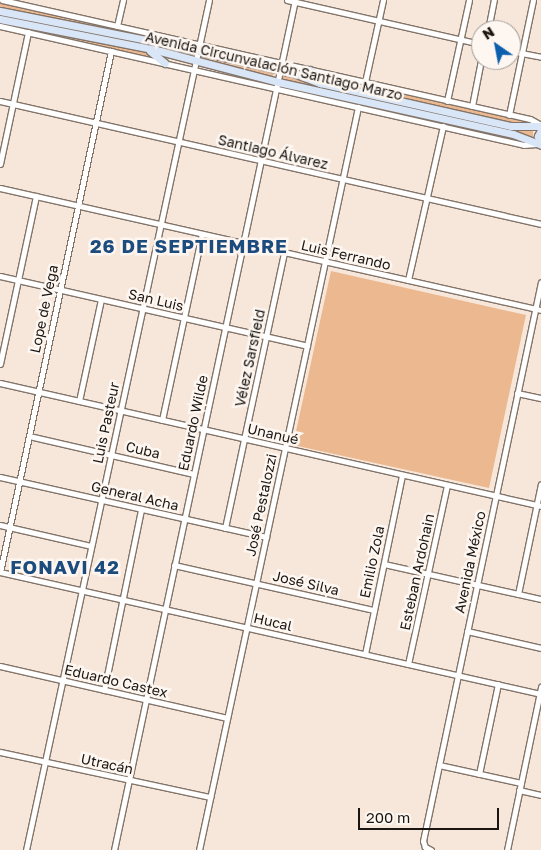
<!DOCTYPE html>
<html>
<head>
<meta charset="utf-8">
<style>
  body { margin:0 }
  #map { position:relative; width:541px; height:850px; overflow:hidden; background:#f7e7da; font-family:"Golos Text",sans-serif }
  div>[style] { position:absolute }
  .green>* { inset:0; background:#ebb88f }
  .roads { filter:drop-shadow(1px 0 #837469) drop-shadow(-1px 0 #837469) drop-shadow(0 1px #837469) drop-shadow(0 -1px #837469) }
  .minor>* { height:5px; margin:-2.5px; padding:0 2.5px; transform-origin:2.5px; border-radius:2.5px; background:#fff }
  .major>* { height:7px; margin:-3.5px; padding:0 3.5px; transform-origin:3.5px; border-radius:3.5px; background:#d9e6f7 }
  span { translate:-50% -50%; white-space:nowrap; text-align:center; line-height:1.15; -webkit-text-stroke:5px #fdf6f1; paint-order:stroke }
  .street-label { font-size:14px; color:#1a1511 }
  .district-label { font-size:19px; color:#1c4b7e; font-weight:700; letter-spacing:1px }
  .north { position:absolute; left:471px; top:20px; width:50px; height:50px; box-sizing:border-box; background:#fdf6f1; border:1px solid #a29c97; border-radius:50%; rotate:327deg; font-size:14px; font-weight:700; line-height:20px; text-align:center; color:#1a1511 }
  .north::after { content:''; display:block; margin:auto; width:18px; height:22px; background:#0b5fad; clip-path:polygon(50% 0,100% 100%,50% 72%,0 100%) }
  .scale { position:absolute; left:358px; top:808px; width:141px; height:22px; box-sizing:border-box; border:2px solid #1a1511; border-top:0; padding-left:6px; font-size:15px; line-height:18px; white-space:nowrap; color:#1a1511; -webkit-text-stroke:4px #fdf6f1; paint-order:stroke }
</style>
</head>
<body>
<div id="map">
  <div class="green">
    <div style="clip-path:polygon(0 2px,182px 43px,182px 44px,0 9px)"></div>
    <div style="clip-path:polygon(0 22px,118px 44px,152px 54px,157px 60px)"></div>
    <div style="clip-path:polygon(202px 55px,274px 72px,273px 77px,201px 60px)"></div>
    <div style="clip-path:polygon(317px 73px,531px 122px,532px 122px,511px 123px,365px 91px,324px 80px)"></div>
    <div style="clip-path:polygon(284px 74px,533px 129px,533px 137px,282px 79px)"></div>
    <div style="clip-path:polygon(293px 90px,509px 136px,525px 143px,293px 91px)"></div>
    <div style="clip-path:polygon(331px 271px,526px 315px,489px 488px,293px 445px)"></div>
  </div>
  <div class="roads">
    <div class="minor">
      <div style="left:2px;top:0;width:541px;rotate:12.7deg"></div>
      <div style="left:530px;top:119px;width:13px;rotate:29deg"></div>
      <div style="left:287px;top:0;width:199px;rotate:12.8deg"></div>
      <div style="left:0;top:26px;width:537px;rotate:12.79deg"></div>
      <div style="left:524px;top:145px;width:12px;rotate:-5deg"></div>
      <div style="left:117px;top:26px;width:27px;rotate:-77deg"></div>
      <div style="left:488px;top:30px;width:31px;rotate:-79deg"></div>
      <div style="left:511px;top:51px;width:31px;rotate:11deg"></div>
      <div style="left:365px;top:82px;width:84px;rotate:-77.6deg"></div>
      <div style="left:0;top:101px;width:555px;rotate:12.81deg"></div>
      <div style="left:447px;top:101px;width:103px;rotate:-77.7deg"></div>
      <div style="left:472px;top:106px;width:47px;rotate:-78.9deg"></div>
      <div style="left:509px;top:115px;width:117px;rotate:-78.2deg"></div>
      <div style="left:0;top:164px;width:135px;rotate:-78deg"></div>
      <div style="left:0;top:188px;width:555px;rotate:12.71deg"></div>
      <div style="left:0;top:276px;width:315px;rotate:12.8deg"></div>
      <div style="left:408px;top:280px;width:158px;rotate:-77.2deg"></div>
      <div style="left:0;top:364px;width:172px;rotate:-77.9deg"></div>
      <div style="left:0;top:383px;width:555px;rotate:12.81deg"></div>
      <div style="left:517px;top:393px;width:25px;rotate:12deg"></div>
      <div style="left:79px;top:401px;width:104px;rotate:-77.8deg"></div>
      <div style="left:162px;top:420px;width:190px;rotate:-77.9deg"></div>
      <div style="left:29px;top:436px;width:169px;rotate:13deg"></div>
      <div style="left:0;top:477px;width:273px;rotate:12.7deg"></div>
      <div style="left:0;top:525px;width:93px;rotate:13deg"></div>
      <div style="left:225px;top:528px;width:282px;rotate:-77.9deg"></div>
      <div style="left:384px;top:564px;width:161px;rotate:12.6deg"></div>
      <div style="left:174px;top:565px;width:205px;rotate:12.7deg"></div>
      <div style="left:0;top:572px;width:555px;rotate:12.71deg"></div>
      <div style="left:0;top:572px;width:533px;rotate:-77.97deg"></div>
      <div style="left:518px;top:594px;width:112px;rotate:-78.2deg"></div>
      <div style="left:467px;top:631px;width:76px;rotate:12.9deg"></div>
      <div style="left:365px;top:654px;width:183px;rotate:-78.3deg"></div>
      <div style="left:408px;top:664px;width:183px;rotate:-77.7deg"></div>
      <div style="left:0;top:666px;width:233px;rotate:12.9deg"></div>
      <div style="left:104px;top:690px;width:185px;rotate:-78.4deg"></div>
      <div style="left:0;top:752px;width:215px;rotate:12.1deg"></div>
      <div style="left:439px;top:765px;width:84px;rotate:12.4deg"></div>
      <div style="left:479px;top:774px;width:92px;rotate:-78.1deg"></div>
      <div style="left:519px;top:790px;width:23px;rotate:13deg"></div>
      <div style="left:26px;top:850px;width:869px;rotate:-77.85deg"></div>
      <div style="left:114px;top:850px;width:869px;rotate:-77.98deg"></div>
      <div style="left:199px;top:850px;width:760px;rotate:-77.92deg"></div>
      <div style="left:431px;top:850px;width:7px;rotate:-153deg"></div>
      <div style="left:425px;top:847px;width:6px;rotate:-108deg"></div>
      <div style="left:423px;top:841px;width:571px;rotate:-78.08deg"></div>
      <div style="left:507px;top:850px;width:167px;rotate:-78.2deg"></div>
    </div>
    <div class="major">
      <div style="left:0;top:11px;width:185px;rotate:11.2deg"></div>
      <div style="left:181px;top:47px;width:118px;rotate:13.2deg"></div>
      <div style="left:296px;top:74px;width:26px;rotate:21deg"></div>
      <div style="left:320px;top:83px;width:196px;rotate:12.7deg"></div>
      <div style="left:511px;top:126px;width:30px"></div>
      <div style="left:0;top:19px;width:159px;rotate:11.2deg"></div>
      <div style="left:156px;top:50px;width:126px;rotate:14.7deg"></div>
      <div style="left:278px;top:82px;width:241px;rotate:12.5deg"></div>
      <div style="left:513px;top:134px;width:30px;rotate:21deg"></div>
      <div style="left:150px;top:51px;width:19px;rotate:39deg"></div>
      <div style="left:310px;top:70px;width:19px;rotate:35deg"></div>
      <div style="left:541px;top:130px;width:7px;rotate:117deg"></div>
      <div style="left:538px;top:136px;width:9px;rotate:69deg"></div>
    </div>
  </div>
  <div class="street-label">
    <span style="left:274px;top:66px;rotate:13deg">Avenida Circunvalación Santiago Marzo</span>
    <span style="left:273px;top:152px;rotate:13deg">Santiago Álvarez</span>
    <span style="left:346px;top:255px;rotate:13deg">Luis Ferrando</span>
    <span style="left:156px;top:300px;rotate:13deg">San Luis</span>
    <span style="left:44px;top:309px;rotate:-78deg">Lope de Vega</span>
    <span style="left:250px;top:358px;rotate:-78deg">Vélez Sarsfield</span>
    <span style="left:106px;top:423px;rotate:-78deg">Luis Pasteur</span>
    <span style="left:193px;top:423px;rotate:-78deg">Eduardo Wilde</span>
    <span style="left:273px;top:434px;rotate:13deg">Unanué</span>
    <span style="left:143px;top:450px;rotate:13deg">Cuba</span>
    <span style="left:135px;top:496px;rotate:13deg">General Acha</span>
    <span style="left:261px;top:505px;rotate:-78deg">José Pestalozzi</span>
    <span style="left:372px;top:562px;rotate:-78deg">Emilio Zola</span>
    <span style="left:470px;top:562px;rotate:-78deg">Avenida México</span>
    <span style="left:417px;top:572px;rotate:-78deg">Esteban Ardohain</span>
    <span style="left:306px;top:583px;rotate:13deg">José Silva</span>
    <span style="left:273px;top:622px;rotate:13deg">Hucal</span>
    <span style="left:116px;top:681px;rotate:13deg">Eduardo Castex</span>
    <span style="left:107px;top:764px;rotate:12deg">Utracán</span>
  </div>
  <div class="district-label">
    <span style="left:189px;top:246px">26 DE SEPTIEMBRE</span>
    <span style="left:65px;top:567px">FONAVI 42</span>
  </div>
  <div class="north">N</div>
  <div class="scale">200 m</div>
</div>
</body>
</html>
